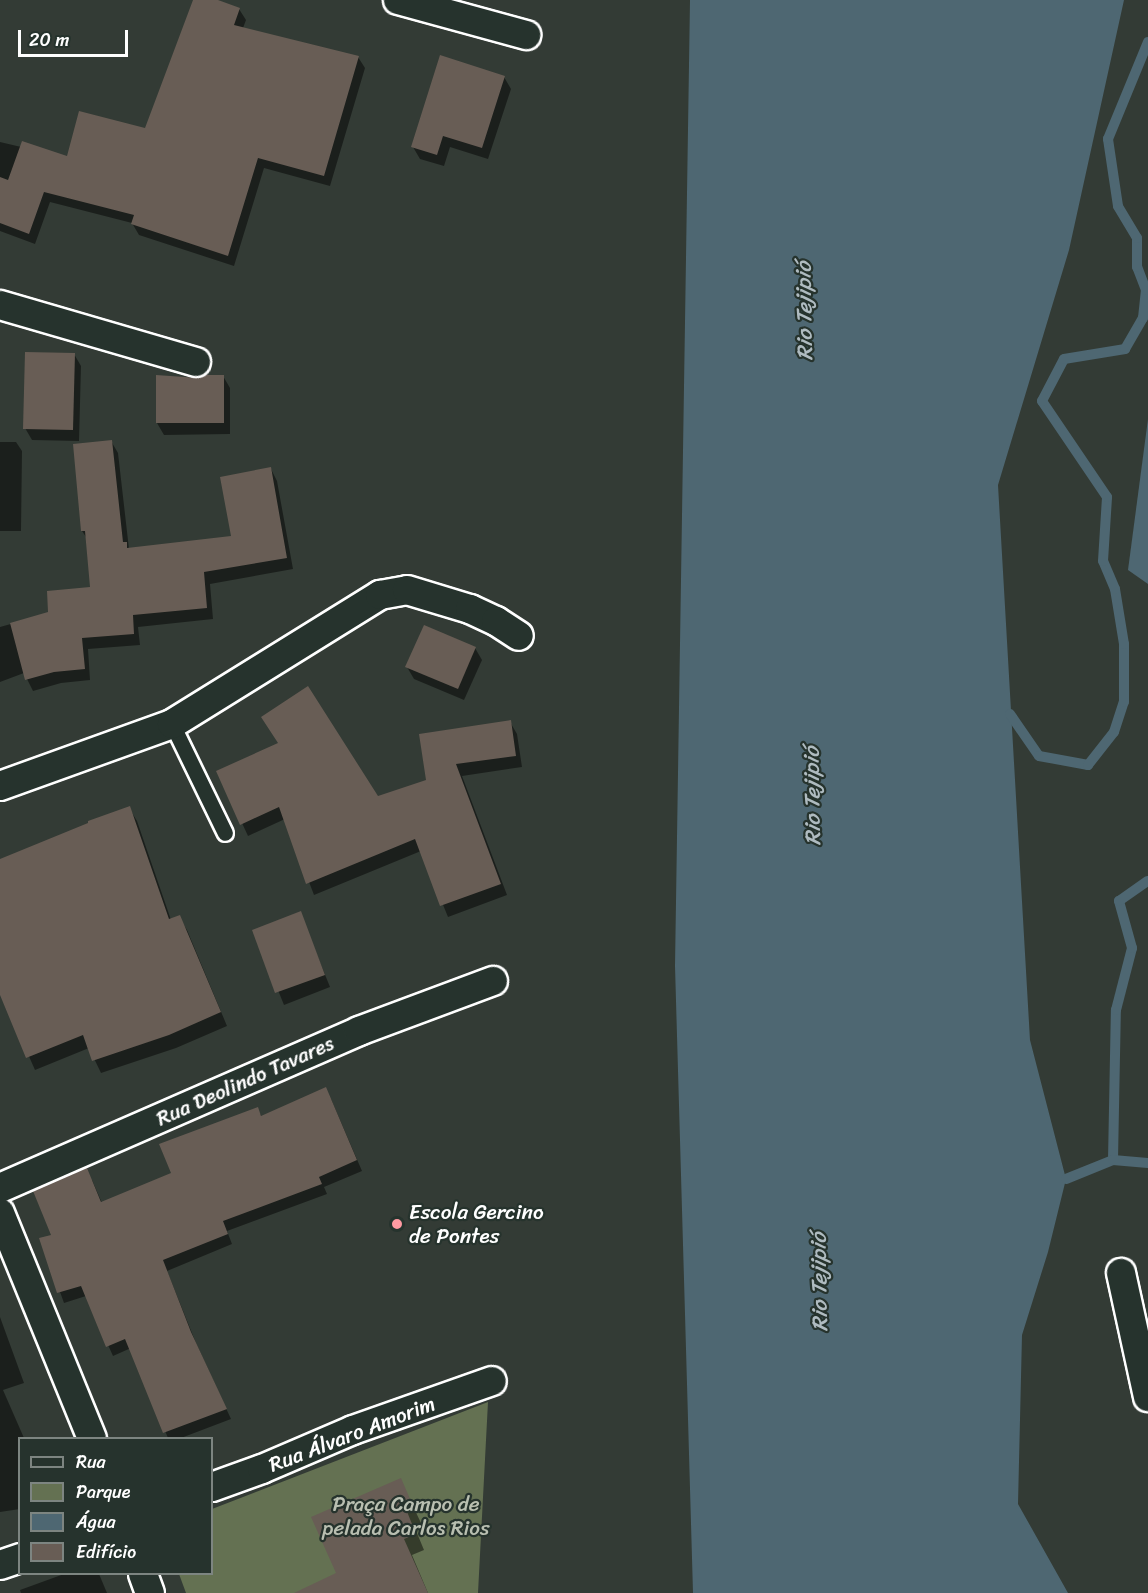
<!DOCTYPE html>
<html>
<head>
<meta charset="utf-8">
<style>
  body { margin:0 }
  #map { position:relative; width:1148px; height:1593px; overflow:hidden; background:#333b35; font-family:Sriracha,sans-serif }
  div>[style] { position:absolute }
  .green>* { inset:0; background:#647152 }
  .water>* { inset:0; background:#4e6772 }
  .shadow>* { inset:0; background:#0007 }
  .stream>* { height:10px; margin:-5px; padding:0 5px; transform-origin:5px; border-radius:5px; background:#4e6772 }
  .building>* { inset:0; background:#685d55 }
  .roads { filter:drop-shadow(2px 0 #fff) drop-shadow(-2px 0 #fff) drop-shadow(0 2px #fff) drop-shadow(0 -2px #fff) }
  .service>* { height:15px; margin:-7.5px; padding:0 7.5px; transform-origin:7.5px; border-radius:7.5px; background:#26332d }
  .minor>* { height:28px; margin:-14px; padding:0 14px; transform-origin:14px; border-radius:14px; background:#26332d }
  .dots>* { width:16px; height:16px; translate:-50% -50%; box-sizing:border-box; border:3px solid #26332d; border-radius:50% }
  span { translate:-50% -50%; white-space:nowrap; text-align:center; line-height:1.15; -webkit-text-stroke:4.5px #26332d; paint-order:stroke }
  .street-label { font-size:21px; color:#fff }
  .poi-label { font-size:21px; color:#fff }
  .left { translate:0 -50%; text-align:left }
  .park-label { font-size:21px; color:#b9bfb1 }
  .water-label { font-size:22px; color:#afbbc0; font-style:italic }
  .legend { position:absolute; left:18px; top:1437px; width:195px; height:138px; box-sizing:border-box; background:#26332d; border:2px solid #7d8581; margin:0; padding:8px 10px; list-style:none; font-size:18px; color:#fff }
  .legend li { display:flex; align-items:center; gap:12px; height:30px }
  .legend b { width:30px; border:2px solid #7d8581 }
  .scale { position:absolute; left:18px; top:30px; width:110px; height:27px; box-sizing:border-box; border:3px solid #fff; border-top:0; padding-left:8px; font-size:18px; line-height:21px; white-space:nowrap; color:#fff; -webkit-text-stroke:4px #26332d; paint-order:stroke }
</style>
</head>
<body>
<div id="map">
  <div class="green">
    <div style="clip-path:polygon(488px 1402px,478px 1593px,186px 1593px,179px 1574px,212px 1574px,212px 1509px)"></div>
  </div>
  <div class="water">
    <div style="clip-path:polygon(690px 0,1124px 0,1069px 250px,998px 485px,1030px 1040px,1066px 1179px,1048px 1252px,1022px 1335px,1018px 1504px,1068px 1593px,693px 1593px,675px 966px)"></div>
    <div style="clip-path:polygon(1148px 419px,1148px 584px,1128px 570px)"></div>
  </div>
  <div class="shadow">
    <div style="clip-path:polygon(194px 0,214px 0,239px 9px,246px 20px,243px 28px,358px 57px,365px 68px,330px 186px,264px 168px,234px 266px,139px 235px,132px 223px,50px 202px,35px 244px,0 231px,0 142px,68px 158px,146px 129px)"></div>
    <div style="clip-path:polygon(504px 77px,511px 89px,488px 159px,450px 147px,444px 166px,420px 159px,413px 147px)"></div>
    <div style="clip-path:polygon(74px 354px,81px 366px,79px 441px,32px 440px,25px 428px)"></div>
    <div style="clip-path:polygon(223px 376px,230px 388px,230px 434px,164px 435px,157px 423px,158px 377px,200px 380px)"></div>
    <div style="clip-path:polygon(111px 441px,118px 453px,129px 549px,233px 537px,271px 469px,277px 481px,293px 569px,210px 584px,213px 619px,138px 627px,140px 645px,88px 649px,90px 680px,61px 683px,33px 691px,24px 673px,0 682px,0 627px,50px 613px,91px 588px,88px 540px,82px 531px)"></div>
    <div style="clip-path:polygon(0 442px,16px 442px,22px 451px,21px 531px,0 531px)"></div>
    <div style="clip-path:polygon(475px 648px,482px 660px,464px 700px,414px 679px,407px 667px)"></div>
    <div style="clip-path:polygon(510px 722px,517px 734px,522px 767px,462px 776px,507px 895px,448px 917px,421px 851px,314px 895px,285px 819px,248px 836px,218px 771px,378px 797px,427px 781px)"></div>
    <div style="clip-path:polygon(129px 808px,137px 821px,171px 920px,179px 917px,187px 930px,227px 1026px,176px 1048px,101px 1073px,89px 1048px,35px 1070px,0 991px,0 861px)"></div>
    <div style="clip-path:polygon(300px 913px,330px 987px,284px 1005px,254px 931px)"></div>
    <div style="clip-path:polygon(331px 1099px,362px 1171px,324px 1187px,327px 1194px,227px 1231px,232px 1244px,167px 1271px,196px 1343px,231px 1419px,181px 1438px,168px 1438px,131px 1348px,113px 1356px,86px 1296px,64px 1303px,41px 1239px,53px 1236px,92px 1180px,102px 1203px,173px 1174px,257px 1109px,262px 1117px)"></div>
    <div style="clip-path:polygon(0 1317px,24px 1383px,3px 1390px,24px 1438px,20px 1438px,20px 1509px,0 1512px)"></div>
    <div style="clip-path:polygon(400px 1479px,421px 1523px,414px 1526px,424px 1550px,412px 1555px,428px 1593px,345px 1593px)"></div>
    <div style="clip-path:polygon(64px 1574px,99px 1574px,107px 1593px,21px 1593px,20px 1590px)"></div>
  </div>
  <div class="stream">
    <div style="left:1010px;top:714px;width:51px;rotate:55.4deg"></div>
    <div style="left:1039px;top:756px;width:50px;rotate:10.4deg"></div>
    <div style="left:1088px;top:765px;width:42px;rotate:-51.8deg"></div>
    <div style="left:1114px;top:732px;width:32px;rotate:-72deg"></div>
    <div style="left:1124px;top:702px;width:58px;rotate:-90deg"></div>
    <div style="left:1124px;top:644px;width:56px;rotate:-99.3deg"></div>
    <div style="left:1115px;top:589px;width:30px;rotate:-113deg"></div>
    <div style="left:1103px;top:561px;width:64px;rotate:-86.4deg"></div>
    <div style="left:1107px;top:497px;width:116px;rotate:-124.1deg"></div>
    <div style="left:1042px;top:401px;width:47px;rotate:-62.4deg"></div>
    <div style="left:1064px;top:359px;width:62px;rotate:-9.3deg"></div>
    <div style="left:1125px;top:349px;width:36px;rotate:-60deg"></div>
    <div style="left:1143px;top:318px;width:28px;rotate:-84deg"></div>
    <div style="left:1146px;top:290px;width:25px;rotate:-111deg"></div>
    <div style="left:1137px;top:267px;width:29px;rotate:-90deg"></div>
    <div style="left:1137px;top:238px;width:37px;rotate:-121deg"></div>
    <div style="left:1118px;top:206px;width:68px;rotate:-98.5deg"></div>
    <div style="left:1108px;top:139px;width:105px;rotate:-67.6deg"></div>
    <div style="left:1113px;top:1160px;width:150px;rotate:-88.9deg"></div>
    <div style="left:1116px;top:1010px;width:64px;rotate:-75.5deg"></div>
    <div style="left:1132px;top:948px;width:49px;rotate:-105.5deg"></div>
    <div style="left:1119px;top:901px;width:35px;rotate:-35deg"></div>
    <div style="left:1066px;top:1179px;width:51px;rotate:-22deg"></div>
    <div style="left:1113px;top:1160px;width:35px;rotate:5deg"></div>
  </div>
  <div class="building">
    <div style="clip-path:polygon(193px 0,218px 0,240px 8px,234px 25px,359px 56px,324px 176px,258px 158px,228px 256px,131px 224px,134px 215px,44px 192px,29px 234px,0 223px,0 177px,8px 180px,22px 141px,67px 156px,79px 111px,145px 128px)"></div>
    <div style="clip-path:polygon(440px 55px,505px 76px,482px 148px,443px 136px,437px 155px,411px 147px)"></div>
    <div style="clip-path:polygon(25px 352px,75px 353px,73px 430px,23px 429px)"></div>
    <div style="clip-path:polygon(156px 375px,199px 378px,206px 375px,224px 375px,224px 423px,156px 423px)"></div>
    <div style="clip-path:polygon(112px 440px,123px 542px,127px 542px,127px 548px,231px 536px,220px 477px,271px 467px,287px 558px,204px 572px,207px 608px,133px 615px,134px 634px,82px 638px,85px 669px,54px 672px,25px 680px,10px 623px,48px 612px,47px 591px,90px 587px,85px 531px,81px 531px,73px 444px)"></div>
    <div style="clip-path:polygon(424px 625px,476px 647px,458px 689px,405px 667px)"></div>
    <div style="clip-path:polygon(308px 686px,378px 796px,426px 780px,419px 734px,511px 720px,516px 756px,456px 764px,501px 884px,440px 906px,415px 839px,306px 884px,279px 807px,240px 825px,216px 771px,278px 743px,261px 717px)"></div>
    <div style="clip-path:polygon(130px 806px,169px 919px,180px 915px,221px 1012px,169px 1035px,92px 1061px,83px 1035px,26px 1058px,0 995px,0 859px,88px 823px,88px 821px)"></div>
    <div style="clip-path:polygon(301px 911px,325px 975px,275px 993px,252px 930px)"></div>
    <div style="clip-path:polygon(326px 1087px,357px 1160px,319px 1177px,322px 1184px,223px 1221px,228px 1234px,163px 1260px,191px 1332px,227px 1409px,163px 1433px,125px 1339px,106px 1347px,81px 1286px,57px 1293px,39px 1238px,51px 1235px,33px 1191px,87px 1168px,101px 1202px,171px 1173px,159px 1144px,258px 1107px,261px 1116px)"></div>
    <div style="clip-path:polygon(401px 1478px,413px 1506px,406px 1509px,416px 1534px,404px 1539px,428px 1593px,294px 1593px,336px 1573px,311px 1517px)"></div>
  </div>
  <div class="roads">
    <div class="service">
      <div style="left:172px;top:724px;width:121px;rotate:64.1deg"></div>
    </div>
    <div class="minor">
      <div style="left:398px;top:0;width:133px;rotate:15.3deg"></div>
      <div style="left:0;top:305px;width:204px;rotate:16.2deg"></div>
      <div style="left:0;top:786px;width:183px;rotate:-19.8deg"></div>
      <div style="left:172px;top:724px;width:245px;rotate:-31.8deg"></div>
      <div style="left:380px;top:595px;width:27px;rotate:-10deg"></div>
      <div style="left:407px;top:590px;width:66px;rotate:16.8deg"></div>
      <div style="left:470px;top:609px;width:29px;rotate:25deg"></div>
      <div style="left:496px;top:621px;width:27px;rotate:33deg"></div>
      <div style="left:0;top:1188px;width:392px;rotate:-23.6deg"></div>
      <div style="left:359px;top:1031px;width:143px;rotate:-20.5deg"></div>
      <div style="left:0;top:1213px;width:243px;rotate:67.8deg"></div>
      <div style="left:1121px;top:1273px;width:127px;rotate:77.7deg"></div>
      <div style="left:212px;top:1487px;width:53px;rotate:-19.8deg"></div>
      <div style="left:262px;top:1469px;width:99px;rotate:-23.2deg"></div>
      <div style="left:353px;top:1430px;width:147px;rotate:-19.4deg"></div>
      <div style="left:0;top:1565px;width:21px;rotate:-19deg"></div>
      <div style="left:143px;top:1574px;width:20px;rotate:70deg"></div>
    </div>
  </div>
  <div class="dots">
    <div style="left:397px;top:1224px;background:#ff9aa2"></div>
  </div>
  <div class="street-label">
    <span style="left:245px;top:1081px;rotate:-24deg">Rua Deolindo Tavares</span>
    <span style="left:352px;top:1434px;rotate:-21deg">Rua Álvaro Amorim</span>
  </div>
  <div class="poi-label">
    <span class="left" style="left:409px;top:1224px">Escola Gercino<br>de Pontes</span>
  </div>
  <div class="park-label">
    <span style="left:406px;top:1516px">Praça Campo de<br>pelada Carlos Rios</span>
  </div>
  <div class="water-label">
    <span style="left:804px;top:311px;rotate:-91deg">Rio Tejipió</span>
    <span style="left:812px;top:796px;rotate:-91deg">Rio Tejipió</span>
    <span style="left:819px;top:1282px;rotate:-91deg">Rio Tejipió</span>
  </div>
  <ul class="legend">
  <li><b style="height:8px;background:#26332d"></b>Rua</li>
  <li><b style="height:16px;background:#647152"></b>Parque</li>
  <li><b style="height:16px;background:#4e6772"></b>Água</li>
  <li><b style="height:16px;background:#685d55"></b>Edifício</li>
  </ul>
  <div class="scale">20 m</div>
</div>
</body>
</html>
